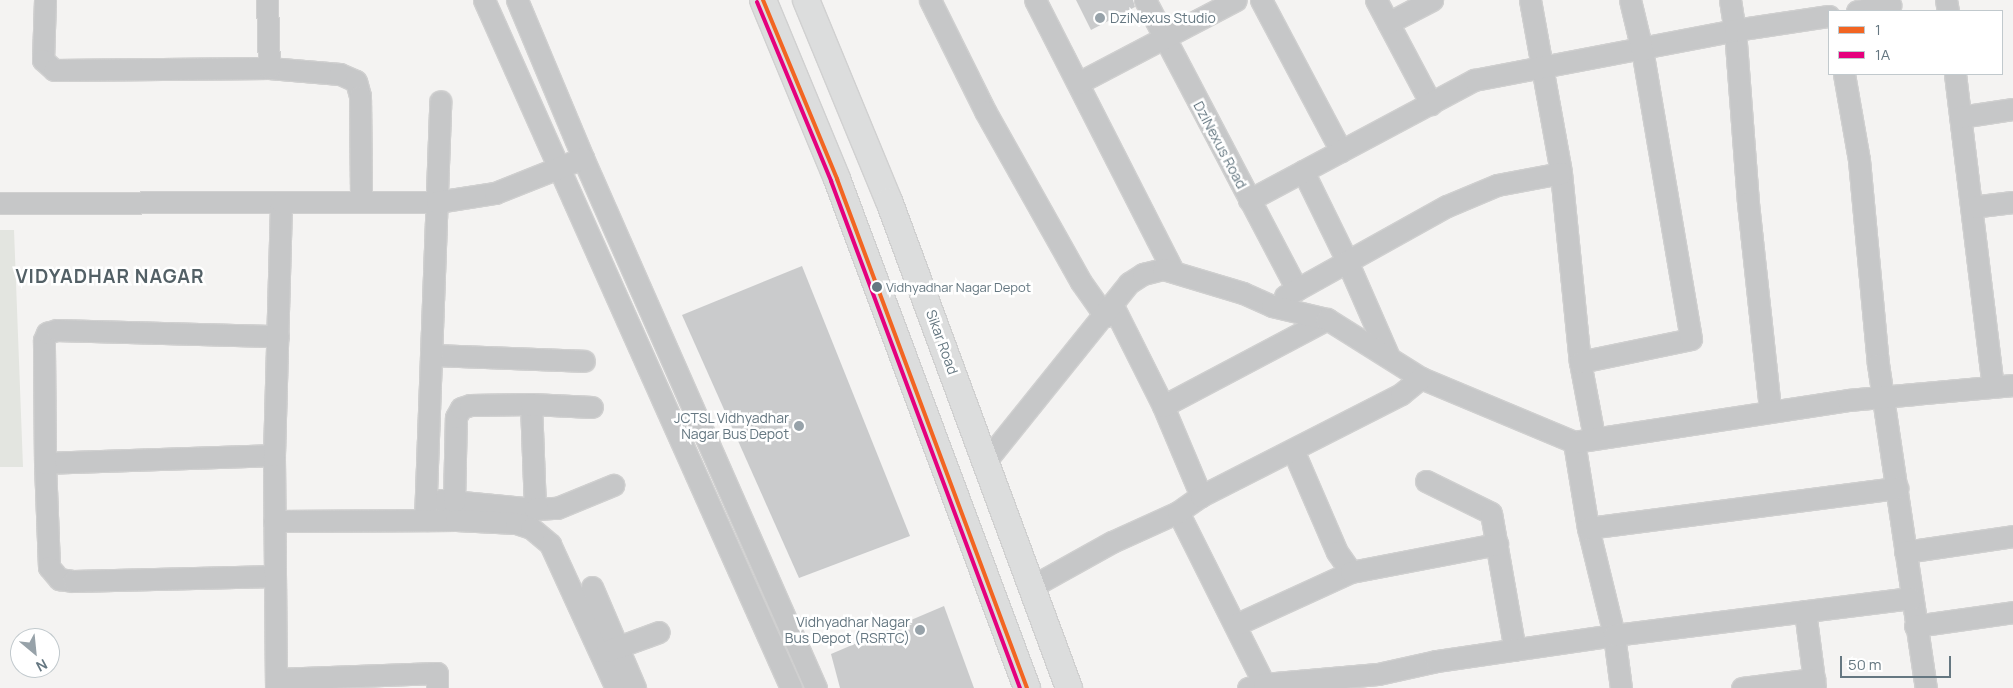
<!DOCTYPE html>
<html>
<head>
<meta charset="utf-8">
<style>
  body { margin:0 }
  #map { position:relative; width:2013px; height:688px; overflow:hidden; background:#f4f3f2; font-family:Manrope,sans-serif }
  div>[style] { position:absolute }
  .green>* { inset:0; background:#e3e5e0 }
  .building>* { inset:0; background:#cacbcc }
  .roads { filter:drop-shadow(1px 0 #d0d0d0) drop-shadow(-1px 0 #d0d0d0) drop-shadow(0 1px #d0d0d0) drop-shadow(0 -1px #d0d0d0) }
  .minor>* { height:21px; margin:-10.5px; padding:0 10.5px; transform-origin:10.5px; border-radius:10.5px; background:#c6c7c8 }
  .major>* { height:26px; margin:-13px; padding:0 13px; transform-origin:13px; border-radius:13px; background:#dcdddd }
  .bus-1>* { height:4px; margin:-2px; padding:0 2px; transform-origin:2px; border-radius:2px; background:#f26522 }
  .bus-2>* { height:4px; margin:-2px; padding:0 2px; transform-origin:2px; border-radius:2px; background:#e5007d }
  .dots>* { width:14px; height:14px; translate:-50% -50%; box-sizing:border-box; border:2px solid #fff; border-radius:50% }
  span { translate:-50% -50%; white-space:nowrap; text-align:center; line-height:1.15; -webkit-text-stroke:5px #fff; paint-order:stroke }
  .bus-label { font-size:13px; color:#657781 }
  .left { translate:0 -50%; text-align:left }
  .poi-label { font-size:14px; color:#657781 }
  .right { translate:-100% -50%; text-align:right }
  .street-label { font-size:14px; color:#657781 }
  .district-label { font-size:19px; color:#536066; font-weight:700; letter-spacing:1px }
  .legend { position:absolute; left:1828px; top:10px; width:175px; height:65px; box-sizing:border-box; background:#fff; border:1px solid #c1c9cd; margin:0; padding:6px 9px; list-style:none; font-size:15px; color:#657781 }
  .legend li { display:flex; align-items:center; gap:10px; height:25px }
  .legend b { width:25px; border:1px solid #c1c9cd }
  .north { position:absolute; left:10px; top:628px; width:50px; height:50px; box-sizing:border-box; background:#fff; border:1px solid #c1c9cd; border-radius:50%; rotate:152deg; font-size:14px; font-weight:700; line-height:20px; text-align:center; color:#657781 }
  .north::after { content:''; display:block; margin:auto; width:18px; height:22px; background:#97a2a9; clip-path:polygon(50% 0,100% 100%,50% 72%,0 100%) }
  .scale { position:absolute; left:1840px; top:656px; width:111px; height:22px; box-sizing:border-box; border:2px solid #657781; border-top:0; padding-left:6px; font-size:15px; line-height:18px; white-space:nowrap; color:#657781; -webkit-text-stroke:4px #fff; paint-order:stroke }
</style>
</head>
<body>
<div id="map">
  <div class="green">
    <div style="clip-path:polygon(0 230px,14px 230px,23px 467px,0 467px)"></div>
  </div>
  <div class="building">
    <div style="clip-path:polygon(1076px 0,1133px 0,1135px 7px,1091px 30px)"></div>
    <div style="clip-path:polygon(802px 266px,910px 536px,799px 578px,682px 315px)"></div>
    <div style="clip-path:polygon(944px 606px,974px 688px,840px 688px,831px 654px)"></div>
  </div>
  <div class="roads">
    <div class="minor">
      <div style="left:45px;top:0;width:60px;rotate:91.9deg"></div>
      <div style="left:43px;top:60px;width:15px;rotate:42deg"></div>
      <div style="left:54px;top:70px;width:215px;rotate:-0.5deg"></div>
      <div style="left:269px;top:68px;width:71px;rotate:4.8deg"></div>
      <div style="left:340px;top:74px;width:17px;rotate:24deg"></div>
      <div style="left:356px;top:81px;width:16px;rotate:75deg"></div>
      <div style="left:360px;top:96px;width:104px;rotate:89.4deg"></div>
      <div style="left:267px;top:0;width:68px;rotate:88.3deg"></div>
      <div style="left:484px;top:0;width:753px;rotate:65.95deg"></div>
      <div style="left:517px;top:0;width:171px;rotate:67.3deg"></div>
      <div style="left:583px;top:158px;width:579px;rotate:66.27deg"></div>
      <div style="left:930px;top:0;width:124px;rotate:63.6deg"></div>
      <div style="left:985px;top:111px;width:196px;rotate:60.7deg"></div>
      <div style="left:1081px;top:282px;width:42px;rotate:54.8deg"></div>
      <div style="left:1035px;top:0;width:304px;rotate:63deg"></div>
      <div style="left:1145px;top:0;width:327px;rotate:62.3deg"></div>
      <div style="left:1261px;top:0;width:171px;rotate:62.1deg"></div>
      <div style="left:1376px;top:0;width:118px;rotate:62.1deg"></div>
      <div style="left:1530px;top:0;width:176px;rotate:79.8deg"></div>
      <div style="left:1561px;top:173px;width:190px;rotate:84.3deg"></div>
      <div style="left:1580px;top:362px;width:76px;rotate:79.4deg"></div>
      <div style="left:1730px;top:0;width:30px;rotate:81deg"></div>
      <div style="left:1735px;top:30px;width:173px;rotate:85.7deg"></div>
      <div style="left:1748px;top:203px;width:208px;rotate:83.9deg"></div>
      <div style="left:1946px;top:0;width:11px;rotate:80deg"></div>
      <div style="left:1857px;top:11px;width:34px;rotate:-10deg"></div>
      <div style="left:1388px;top:23px;width:50px;rotate:-27.6deg"></div>
      <div style="left:1844px;top:74px;width:87px;rotate:80.1deg"></div>
      <div style="left:1859px;top:160px;width:205px;rotate:84.7deg"></div>
      <div style="left:1878px;top:364px;width:328px;rotate:81.6deg"></div>
      <div style="left:1955px;top:74px;width:314px;rotate:83.1deg"></div>
      <div style="left:1078px;top:83px;width:178px;rotate:-27.7deg"></div>
      <div style="left:1960px;top:117px;width:54px;rotate:-8.6deg"></div>
      <div style="left:1303px;top:171px;width:100px;rotate:63.9deg"></div>
      <div style="left:1347px;top:261px;width:105px;rotate:66.4deg"></div>
      <div style="left:1249px;top:200px;width:255px;rotate:-28.1deg"></div>
      <div style="left:1474px;top:80px;width:266px;rotate:-10.8deg"></div>
      <div style="left:1735px;top:30px;width:95px;rotate:-8.5deg"></div>
      <div style="left:0;top:203px;width:281px;rotate:-0.2deg"></div>
      <div style="left:1971px;top:207px;width:42px;rotate:-6.8deg"></div>
      <div style="left:1285px;top:296px;width:185px;rotate:-29.1deg"></div>
      <div style="left:1447px;top:206px;width:54px;rotate:-22.8deg"></div>
      <div style="left:1497px;top:185px;width:65px;rotate:-10.6deg"></div>
      <div style="left:1113px;top:306px;width:112px;rotate:63.4deg"></div>
      <div style="left:1163px;top:406px;width:98px;rotate:67.1deg"></div>
      <div style="left:431px;top:355px;width:153px;rotate:2.2deg"></div>
      <div style="left:1580px;top:362px;width:113px;rotate:-11.7deg"></div>
      <div style="left:1691px;top:339px;width:293px;rotate:-99.6deg"></div>
      <div style="left:1642px;top:50px;width:51px;rotate:-103.5deg"></div>
      <div style="left:531px;top:404px;width:105px;rotate:87.8deg"></div>
      <div style="left:1163px;top:406px;width:186px;rotate:-27.9deg"></div>
      <div style="left:1574px;top:442px;width:87px;rotate:80.8deg"></div>
      <div style="left:1588px;top:528px;width:110px;rotate:76.3deg"></div>
      <div style="left:1614px;top:635px;width:53px;rotate:82.5deg"></div>
      <div style="left:1293px;top:450px;width:111px;rotate:66.7deg"></div>
      <div style="left:1337px;top:552px;width:24px;rotate:55deg"></div>
      <div style="left:274px;top:455px;width:229px;rotate:178deg"></div>
      <div style="left:45px;top:463px;width:104px;rotate:87.8deg"></div>
      <div style="left:49px;top:567px;width:16px;rotate:50deg"></div>
      <div style="left:59px;top:579px;width:15px;rotate:8deg"></div>
      <div style="left:74px;top:581px;width:201px;rotate:-1.4deg"></div>
      <div style="left:985px;top:462px;width:230px;rotate:-51.2deg"></div>
      <div style="left:1129px;top:283px;width:17px;rotate:-33deg"></div>
      <div style="left:1143px;top:274px;width:21px;rotate:-14deg"></div>
      <div style="left:1163px;top:269px;width:84px;rotate:16.7deg"></div>
      <div style="left:1243px;top:293px;width:32px;rotate:24deg"></div>
      <div style="left:1272px;top:306px;width:57px;rotate:13.3deg"></div>
      <div style="left:1327px;top:319px;width:111px;rotate:32.1deg"></div>
      <div style="left:1421px;top:378px;width:166px;rotate:22.7deg"></div>
      <div style="left:1574px;top:442px;width:277px;rotate:-8.7deg"></div>
      <div style="left:1848px;top:400px;width:166px;rotate:-5.2deg"></div>
      <div style="left:45px;top:463px;width:123px;rotate:-90.5deg"></div>
      <div style="left:44px;top:340px;width:8px;rotate:-67deg"></div>
      <div style="left:47px;top:333px;width:10px;rotate:-17deg"></div>
      <div style="left:57px;top:330px;width:221px;rotate:1.6deg"></div>
      <div style="left:1426px;top:481px;width:72px;rotate:26.2deg"></div>
      <div style="left:1491px;top:513px;width:139px;rotate:80.1deg"></div>
      <div style="left:441px;top:500px;width:94px;rotate:5.5deg"></div>
      <div style="left:535px;top:509px;width:22px;rotate:-3deg"></div>
      <div style="left:557px;top:508px;width:61px;rotate:-22.3deg"></div>
      <div style="left:454px;top:502px;width:85px;rotate:-88.7deg"></div>
      <div style="left:456px;top:417px;width:10px;rotate:-61deg"></div>
      <div style="left:461px;top:408px;width:9px;rotate:-18deg"></div>
      <div style="left:470px;top:405px;width:61px;rotate:-0.9deg"></div>
      <div style="left:531px;top:404px;width:61px;rotate:2.8deg"></div>
      <div style="left:1178px;top:512px;width:192px;rotate:63.4deg"></div>
      <div style="left:425px;top:520px;width:419px;rotate:-87.9deg"></div>
      <div style="left:274px;top:521px;width:182px;rotate:-0.3deg"></div>
      <div style="left:456px;top:520px;width:60px;rotate:2.9deg"></div>
      <div style="left:516px;top:523px;width:16px;rotate:18deg"></div>
      <div style="left:531px;top:528px;width:25px;rotate:40deg"></div>
      <div style="left:550px;top:544px;width:158px;rotate:65.4deg"></div>
      <div style="left:1588px;top:528px;width:312px;rotate:-7.4deg"></div>
      <div style="left:1905px;top:552px;width:109px;rotate:-8.4deg"></div>
      <div style="left:592px;top:587px;width:110px;rotate:66.9deg"></div>
      <div style="left:1031px;top:587px;width:93px;rotate:-29.1deg"></div>
      <div style="left:1112px;top:542px;width:72px;rotate:-24.4deg"></div>
      <div style="left:1178px;top:512px;width:28px;rotate:-35deg"></div>
      <div style="left:1201px;top:496px;width:225px;rotate:-27deg"></div>
      <div style="left:1401px;top:394px;width:26px;rotate:-39deg"></div>
      <div style="left:1805px;top:611px;width:78px;rotate:82.6deg"></div>
      <div style="left:1235px;top:625px;width:128px;rotate:-24.6deg"></div>
      <div style="left:1351px;top:572px;width:149px;rotate:-10.9deg"></div>
      <div style="left:1915px;top:626px;width:99px;rotate:-8.1deg"></div>
      <div style="left:607px;top:651px;width:55px;rotate:-20.1deg"></div>
      <div style="left:276px;top:679px;width:161px;rotate:-2.1deg"></div>
      <div style="left:437px;top:673px;width:15px;rotate:90deg"></div>
      <div style="left:276px;top:688px;width:233px;rotate:-90.5deg"></div>
      <div style="left:274px;top:455px;width:253px;rotate:-88.4deg"></div>
      <div style="left:281px;top:202px;width:156px"></div>
      <div style="left:437px;top:202px;width:59px;rotate:-8.8deg"></div>
      <div style="left:495px;top:193px;width:95px;rotate:-21.7deg"></div>
      <div style="left:1248px;top:688px;width:16px;rotate:-14deg"></div>
      <div style="left:1264px;top:684px;width:114px;rotate:-5deg"></div>
      <div style="left:1378px;top:674px;width:59px;rotate:-12.6deg"></div>
      <div style="left:1436px;top:661px;width:180px;rotate:-8.3deg"></div>
      <div style="left:1614px;top:635px;width:299px;rotate:-7.1deg"></div>
      <div style="left:1742px;top:688px;width:73px;rotate:-7.1deg"></div>
    </div>
    <div class="major">
      <div style="left:763px;top:0;width:194px;rotate:67.5deg"></div>
      <div style="left:837px;top:179px;width:543px;rotate:69.53deg"></div>
      <div style="left:806px;top:0;width:217px;rotate:67.6deg"></div>
      <div style="left:889px;top:201px;width:519px;rotate:69.72deg"></div>
    </div>
  </div>
  <div class="bus-1">
    <div style="left:763px;top:0;width:194px;rotate:67.5deg"></div>
    <div style="left:837px;top:179px;width:543px;rotate:69.53deg"></div>
  </div>
  <div class="bus-2">
    <div style="left:757px;top:2px;width:194px;rotate:67.5deg"></div>
    <div style="left:831px;top:181px;width:541px;rotate:69.56deg"></div>
  </div>
  <div class="dots">
    <div style="left:1100px;top:18px;background:#97a2a9"></div>
    <div style="left:877px;top:287px;background:#657781"></div>
    <div style="left:799px;top:426px;background:#97a2a9"></div>
    <div style="left:920px;top:630px;background:#97a2a9"></div>
  </div>
  <div class="bus-label">
    <span class="left" style="left:886px;top:287px">Vidhyadhar Nagar Depot</span>
  </div>
  <div class="poi-label">
    <span class="left" style="left:1110px;top:18px">DziNexus Studio</span>
    <span class="right" style="left:789px;top:426px">JCTSL Vidhyadhar<br>Nagar Bus Depot</span>
    <span class="right" style="left:910px;top:630px">Vidhyadhar Nagar<br>Bus Depot (RSRTC)</span>
  </div>
  <div class="street-label">
    <span style="left:1220px;top:145px;rotate:62deg">DziNexus Road</span>
    <span style="left:942px;top:342px;rotate:70deg">Sikar Road</span>
  </div>
  <div class="district-label">
    <span style="left:110px;top:277px">VIDYADHAR NAGAR</span>
  </div>
  <ul class="legend">
  <li><b style="height:6px;background:#f26522"></b>1</li>
  <li><b style="height:6px;background:#e5007d"></b>1A</li>
  </ul>
  <div class="north">N</div>
  <div class="scale">50 m</div>
</div>
</body>
</html>
